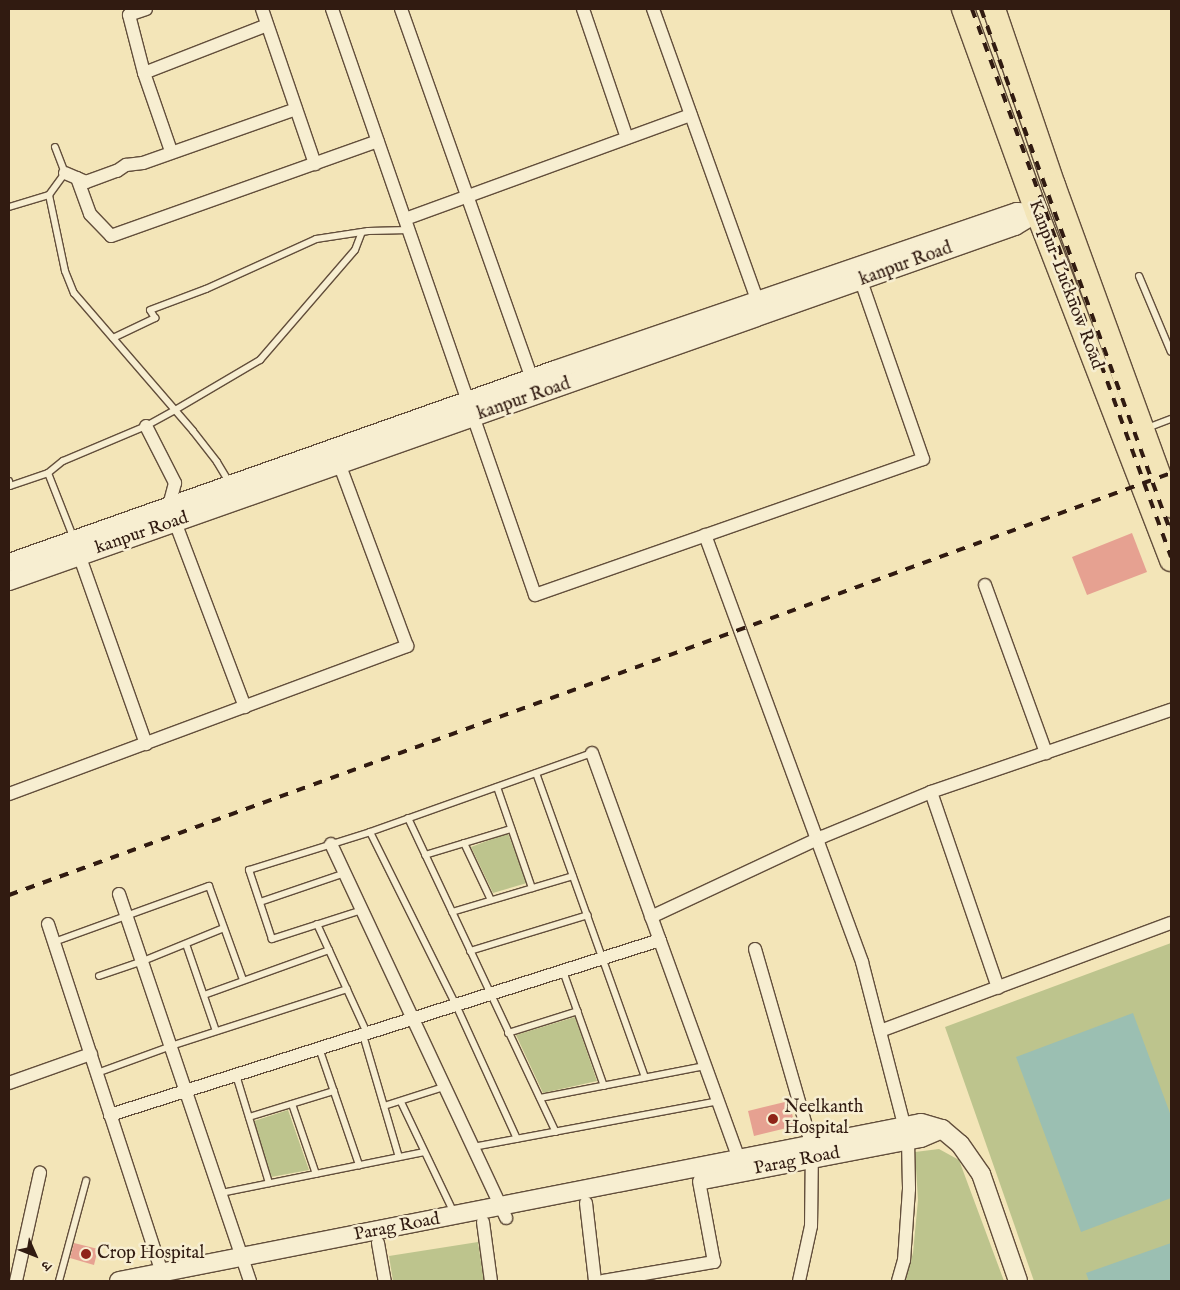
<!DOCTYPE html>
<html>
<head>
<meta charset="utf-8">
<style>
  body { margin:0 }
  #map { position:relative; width:1180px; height:1290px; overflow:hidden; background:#f3e5b8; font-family:"IM FELL English","Noto Serif Devanagari",serif }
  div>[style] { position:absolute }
  .green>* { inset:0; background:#bdc48d }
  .water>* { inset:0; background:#9bbfb2 }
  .building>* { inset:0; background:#e6a191 }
  .roads { filter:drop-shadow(1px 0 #624e3b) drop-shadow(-1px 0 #624e3b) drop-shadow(0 1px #624e3b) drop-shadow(0 -1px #624e3b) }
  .lane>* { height:6px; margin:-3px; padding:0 3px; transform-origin:3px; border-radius:3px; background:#f7eed1 }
  .street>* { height:12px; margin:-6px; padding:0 6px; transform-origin:6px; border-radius:6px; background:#f7eed1 }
  .secondary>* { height:18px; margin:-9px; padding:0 9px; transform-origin:9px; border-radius:9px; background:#f7eed1 }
  .highway>* { height:22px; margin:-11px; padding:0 11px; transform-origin:11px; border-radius:11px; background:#f3e5b8 }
  .rail>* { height:4px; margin-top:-2px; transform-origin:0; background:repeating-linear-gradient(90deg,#311b11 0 9px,transparent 0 18px) }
  .dots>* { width:14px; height:14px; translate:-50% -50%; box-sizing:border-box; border:2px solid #f7eed1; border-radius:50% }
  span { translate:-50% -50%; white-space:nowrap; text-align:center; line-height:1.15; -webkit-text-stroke:5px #f7eed1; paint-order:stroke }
  .street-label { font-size:18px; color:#311b11 }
  .poi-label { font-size:18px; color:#311b11 }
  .left { translate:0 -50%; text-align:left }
  .frame { position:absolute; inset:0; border:10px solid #311b11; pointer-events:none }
  .north { position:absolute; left:10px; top:1230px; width:50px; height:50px; -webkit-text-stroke:4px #f7eed1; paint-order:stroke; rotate:134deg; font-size:14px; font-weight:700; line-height:20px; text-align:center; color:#311b11 }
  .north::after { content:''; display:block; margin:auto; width:18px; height:22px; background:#311b11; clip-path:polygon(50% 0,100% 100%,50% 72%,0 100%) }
</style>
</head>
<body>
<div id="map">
  <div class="green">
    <div style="clip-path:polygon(508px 833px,527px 883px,493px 893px,471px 847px)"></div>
    <div style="clip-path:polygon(1171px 943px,1171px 1281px,1034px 1281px,945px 1027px)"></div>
    <div style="clip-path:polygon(575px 1017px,597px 1081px,543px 1093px,516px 1035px)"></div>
    <div style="clip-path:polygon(288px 1110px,309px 1170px,271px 1177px,254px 1121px)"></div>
    <div style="clip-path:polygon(939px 1149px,959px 1160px,1004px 1281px,905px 1281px,913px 1253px,918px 1200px,915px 1152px)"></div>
    <div style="clip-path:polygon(478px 1242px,484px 1281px,393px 1281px,389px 1256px)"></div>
  </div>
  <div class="water">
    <div style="clip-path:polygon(1133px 1013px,1171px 1116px,1171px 1198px,1081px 1232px,1016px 1057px)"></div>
    <div style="clip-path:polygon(1171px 1243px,1171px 1281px,1089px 1281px,1086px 1273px)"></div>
  </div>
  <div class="building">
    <div style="clip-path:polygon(1132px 533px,1147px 572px,1087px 595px,1072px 557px)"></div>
    <div style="clip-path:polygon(789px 1101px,795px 1126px,754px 1136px,748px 1111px)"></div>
    <div style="clip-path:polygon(74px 1243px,98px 1249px,94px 1265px,70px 1258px)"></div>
  </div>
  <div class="roads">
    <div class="lane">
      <div style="left:55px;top:147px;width:28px;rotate:69deg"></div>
      <div style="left:65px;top:173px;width:27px;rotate:126deg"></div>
      <div style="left:49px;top:195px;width:78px;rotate:78.1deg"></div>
      <div style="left:65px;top:271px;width:24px;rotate:68deg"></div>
      <div style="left:74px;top:293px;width:182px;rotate:49.2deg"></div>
      <div style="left:193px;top:431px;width:39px;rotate:52deg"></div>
      <div style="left:217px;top:462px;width:26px;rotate:59deg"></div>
      <div style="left:9px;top:207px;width:42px;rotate:-16.7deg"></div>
      <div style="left:1139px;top:276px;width:82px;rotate:67.2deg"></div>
      <div style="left:113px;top:338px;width:47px;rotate:-25.5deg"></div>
      <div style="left:155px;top:318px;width:9px;rotate:-122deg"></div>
      <div style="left:150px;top:310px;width:60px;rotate:-20.6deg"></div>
      <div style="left:206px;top:289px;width:121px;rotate:-24.4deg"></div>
      <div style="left:316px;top:239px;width:53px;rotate:-8.7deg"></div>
      <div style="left:368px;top:231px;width:41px;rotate:-1.4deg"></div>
      <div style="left:1147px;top:428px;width:26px;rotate:-21deg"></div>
      <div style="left:48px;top:473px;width:19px;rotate:-39deg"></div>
      <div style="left:63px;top:461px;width:90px;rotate:-22.9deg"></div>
      <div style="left:146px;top:426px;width:33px;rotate:-29deg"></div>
      <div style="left:175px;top:410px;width:99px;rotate:-30.5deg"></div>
      <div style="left:260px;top:360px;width:145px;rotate:-49.2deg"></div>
      <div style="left:355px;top:250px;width:19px;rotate:-69deg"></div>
      <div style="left:9px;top:481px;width:5px;rotate:79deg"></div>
      <div style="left:10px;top:486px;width:40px;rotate:-18.9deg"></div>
      <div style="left:48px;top:473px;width:71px;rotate:68.5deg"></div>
      <div style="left:536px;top:773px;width:323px;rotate:70.3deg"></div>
      <div style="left:497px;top:787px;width:107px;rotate:70.9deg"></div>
      <div style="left:408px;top:818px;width:347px;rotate:64.8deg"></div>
      <div style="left:370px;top:832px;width:193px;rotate:63.6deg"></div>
      <div style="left:456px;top:1005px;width:147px;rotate:65.5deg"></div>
      <div style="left:464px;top:843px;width:63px;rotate:64.7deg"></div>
      <div style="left:425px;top:855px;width:90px;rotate:-16.8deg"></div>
      <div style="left:260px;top:902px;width:90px;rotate:-18.8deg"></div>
      <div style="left:362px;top:910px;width:95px;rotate:162.1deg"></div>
      <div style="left:272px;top:939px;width:73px;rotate:-108.4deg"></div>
      <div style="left:249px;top:870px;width:127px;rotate:-17.4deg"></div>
      <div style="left:370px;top:832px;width:236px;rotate:-19.6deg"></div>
      <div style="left:452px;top:912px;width:126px;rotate:-16.6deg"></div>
      <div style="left:317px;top:924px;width:120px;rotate:65.4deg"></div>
      <div style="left:54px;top:942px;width:165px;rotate:-19.9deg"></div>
      <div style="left:209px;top:886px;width:100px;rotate:70.1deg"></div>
      <div style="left:186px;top:944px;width:92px;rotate:71deg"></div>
      <div style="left:470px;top:951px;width:123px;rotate:-17deg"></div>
      <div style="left:563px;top:971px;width:122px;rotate:70.4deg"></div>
      <div style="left:99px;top:976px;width:46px;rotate:-18.8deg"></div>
      <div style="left:143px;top:961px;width:87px;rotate:-22.2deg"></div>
      <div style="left:204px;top:995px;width:133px;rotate:-19.8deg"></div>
      <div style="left:508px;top:1033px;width:73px;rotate:-17.4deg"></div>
      <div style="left:363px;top:1035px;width:127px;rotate:73.6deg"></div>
      <div style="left:319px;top:1048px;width:124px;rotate:71.1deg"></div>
      <div style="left:97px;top:1073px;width:79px;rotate:-20deg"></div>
      <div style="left:171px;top:1046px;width:185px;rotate:-17.9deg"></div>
      <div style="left:236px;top:1075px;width:113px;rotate:73deg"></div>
      <div style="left:540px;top:1098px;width:168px;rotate:-11deg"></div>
      <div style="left:401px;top:1102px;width:123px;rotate:64.5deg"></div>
      <div style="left:292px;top:1104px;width:74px;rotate:71.1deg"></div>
      <div style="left:384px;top:1106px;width:63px;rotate:-17.6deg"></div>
      <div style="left:249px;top:1117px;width:89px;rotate:-17deg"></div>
      <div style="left:473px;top:1147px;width:249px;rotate:-10.6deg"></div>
      <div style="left:221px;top:1193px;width:207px;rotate:-11.4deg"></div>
      <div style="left:59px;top:1281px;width:104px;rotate:-74.9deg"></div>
    </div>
    <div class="street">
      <div style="left:146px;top:9px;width:18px;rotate:161deg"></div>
      <div style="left:129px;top:15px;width:60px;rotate:75.5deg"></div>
      <div style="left:144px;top:73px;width:83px;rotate:70.9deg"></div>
      <div style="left:262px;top:9px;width:164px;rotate:71.1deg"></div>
      <div style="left:332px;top:9px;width:620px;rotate:70.89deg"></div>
      <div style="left:535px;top:595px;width:411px;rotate:-19.3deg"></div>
      <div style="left:923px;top:459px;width:188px;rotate:-109.2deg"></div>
      <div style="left:401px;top:9px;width:392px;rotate:70.5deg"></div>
      <div style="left:583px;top:9px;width:136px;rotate:71.2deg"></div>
      <div style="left:653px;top:9px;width:318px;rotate:70.3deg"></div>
      <div style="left:144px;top:73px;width:132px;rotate:-21.3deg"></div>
      <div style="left:65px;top:173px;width:23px;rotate:23deg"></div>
      <div style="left:86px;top:182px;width:33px;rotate:-20deg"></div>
      <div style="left:117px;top:171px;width:11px;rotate:-34deg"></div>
      <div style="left:126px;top:165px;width:17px;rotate:-7deg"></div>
      <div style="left:143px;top:163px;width:162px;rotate:-19.4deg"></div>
      <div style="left:77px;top:178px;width:38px;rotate:70deg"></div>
      <div style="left:90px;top:214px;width:30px;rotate:46deg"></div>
      <div style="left:111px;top:236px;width:283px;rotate:-19.6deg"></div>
      <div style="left:405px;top:219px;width:304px;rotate:-20deg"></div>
      <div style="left:146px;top:426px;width:64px;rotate:63deg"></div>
      <div style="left:175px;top:483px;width:24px;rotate:105deg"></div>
      <div style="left:169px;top:506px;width:215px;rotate:69.3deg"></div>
      <div style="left:705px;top:535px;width:455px;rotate:69.8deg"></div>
      <div style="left:862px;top:962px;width:184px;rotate:75.5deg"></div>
      <div style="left:908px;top:1140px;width:49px;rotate:88.8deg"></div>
      <div style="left:909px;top:1189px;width:71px;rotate:94deg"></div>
      <div style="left:904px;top:1260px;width:22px;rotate:106deg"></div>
      <div style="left:77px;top:549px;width:207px;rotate:70.5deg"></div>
      <div style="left:985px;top:585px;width:179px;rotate:70deg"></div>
      <div style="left:592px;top:753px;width:438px;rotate:70.1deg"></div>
      <div style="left:931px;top:792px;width:207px;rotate:71.1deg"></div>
      <div style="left:9px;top:794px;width:425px;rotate:-20.4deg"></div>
      <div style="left:407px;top:646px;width:201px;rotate:-110.4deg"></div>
      <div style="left:331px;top:844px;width:413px;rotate:64.9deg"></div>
      <div style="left:119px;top:894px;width:409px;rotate:71.3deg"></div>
      <div style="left:651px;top:917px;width:189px;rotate:-25.1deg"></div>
      <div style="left:822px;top:837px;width:118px;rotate:-22.4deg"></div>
      <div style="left:931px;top:792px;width:254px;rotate:-18.9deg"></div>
      <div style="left:48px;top:924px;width:367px;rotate:71.9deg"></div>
      <div style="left:755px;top:949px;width:205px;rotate:73.9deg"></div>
      <div style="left:812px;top:1146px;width:80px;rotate:90.7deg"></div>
      <div style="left:811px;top:1226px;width:56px;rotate:102.3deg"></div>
      <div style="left:880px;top:1031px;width:310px;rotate:-20.4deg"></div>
      <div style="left:9px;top:1083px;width:87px;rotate:-19.5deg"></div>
      <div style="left:110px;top:1115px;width:577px;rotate:-17.65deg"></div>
      <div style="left:586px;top:1203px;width:79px;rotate:83.4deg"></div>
      <div style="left:483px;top:1222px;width:60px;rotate:82.3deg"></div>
      <div style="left:378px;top:1243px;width:39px;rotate:80deg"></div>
      <div style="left:16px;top:1281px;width:111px;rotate:-77.5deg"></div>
      <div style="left:603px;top:1281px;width:113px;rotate:-9.7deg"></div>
      <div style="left:714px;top:1262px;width:82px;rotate:-100.5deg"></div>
    </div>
    <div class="secondary">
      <div style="left:9px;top:563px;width:579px;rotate:-19.47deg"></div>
      <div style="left:555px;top:370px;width:488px;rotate:-18.9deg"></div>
      <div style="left:1017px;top:212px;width:20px;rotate:3deg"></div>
      <div style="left:9px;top:581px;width:1067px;rotate:-19.44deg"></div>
      <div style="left:1015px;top:226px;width:26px;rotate:-31deg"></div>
      <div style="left:703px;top:1180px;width:222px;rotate:-10.9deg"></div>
      <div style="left:921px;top:1138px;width:23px;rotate:-23deg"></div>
      <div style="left:119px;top:1281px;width:817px;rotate:-11.14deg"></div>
      <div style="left:921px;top:1123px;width:22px;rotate:16deg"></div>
      <div style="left:942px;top:1129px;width:23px;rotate:40deg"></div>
      <div style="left:960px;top:1144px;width:37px;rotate:55deg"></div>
      <div style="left:981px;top:1174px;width:113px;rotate:70.9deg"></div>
    </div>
    <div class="highway">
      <div style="left:963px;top:9px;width:217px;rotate:70.1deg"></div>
      <div style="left:1037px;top:213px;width:372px;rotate:68.9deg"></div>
      <div style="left:994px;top:9px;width:186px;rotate:71.2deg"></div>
      <div style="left:1054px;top:185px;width:342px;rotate:70deg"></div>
    </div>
  </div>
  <div class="rail">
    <div style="left:972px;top:9px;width:583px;rotate:70.04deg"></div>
    <div style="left:981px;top:9px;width:557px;rotate:70.07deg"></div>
    <div style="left:9px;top:895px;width:1236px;rotate:-19.96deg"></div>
  </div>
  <div class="dots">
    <div style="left:773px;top:1119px;background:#8f2418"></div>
    <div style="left:86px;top:1254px;background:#8f2418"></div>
  </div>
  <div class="street-label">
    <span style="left:906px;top:265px;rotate:-20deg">kanpur Road</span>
    <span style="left:1065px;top:285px;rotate:69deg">Kanpur-Lucknow Road</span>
    <span style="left:524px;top:400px;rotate:-19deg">kanpur Road</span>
    <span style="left:142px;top:534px;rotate:-19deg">kanpur Road</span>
    <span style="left:797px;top:1162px;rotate:-11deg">Parag Road</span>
    <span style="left:397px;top:1228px;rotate:-11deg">Parag Road</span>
  </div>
  <div class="poi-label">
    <span class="left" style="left:784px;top:1119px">Neelkanth<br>Hospital</span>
    <span class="left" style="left:97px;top:1254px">Crop Hospital</span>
  </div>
  <div class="frame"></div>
  <div class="north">उ</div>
</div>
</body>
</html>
